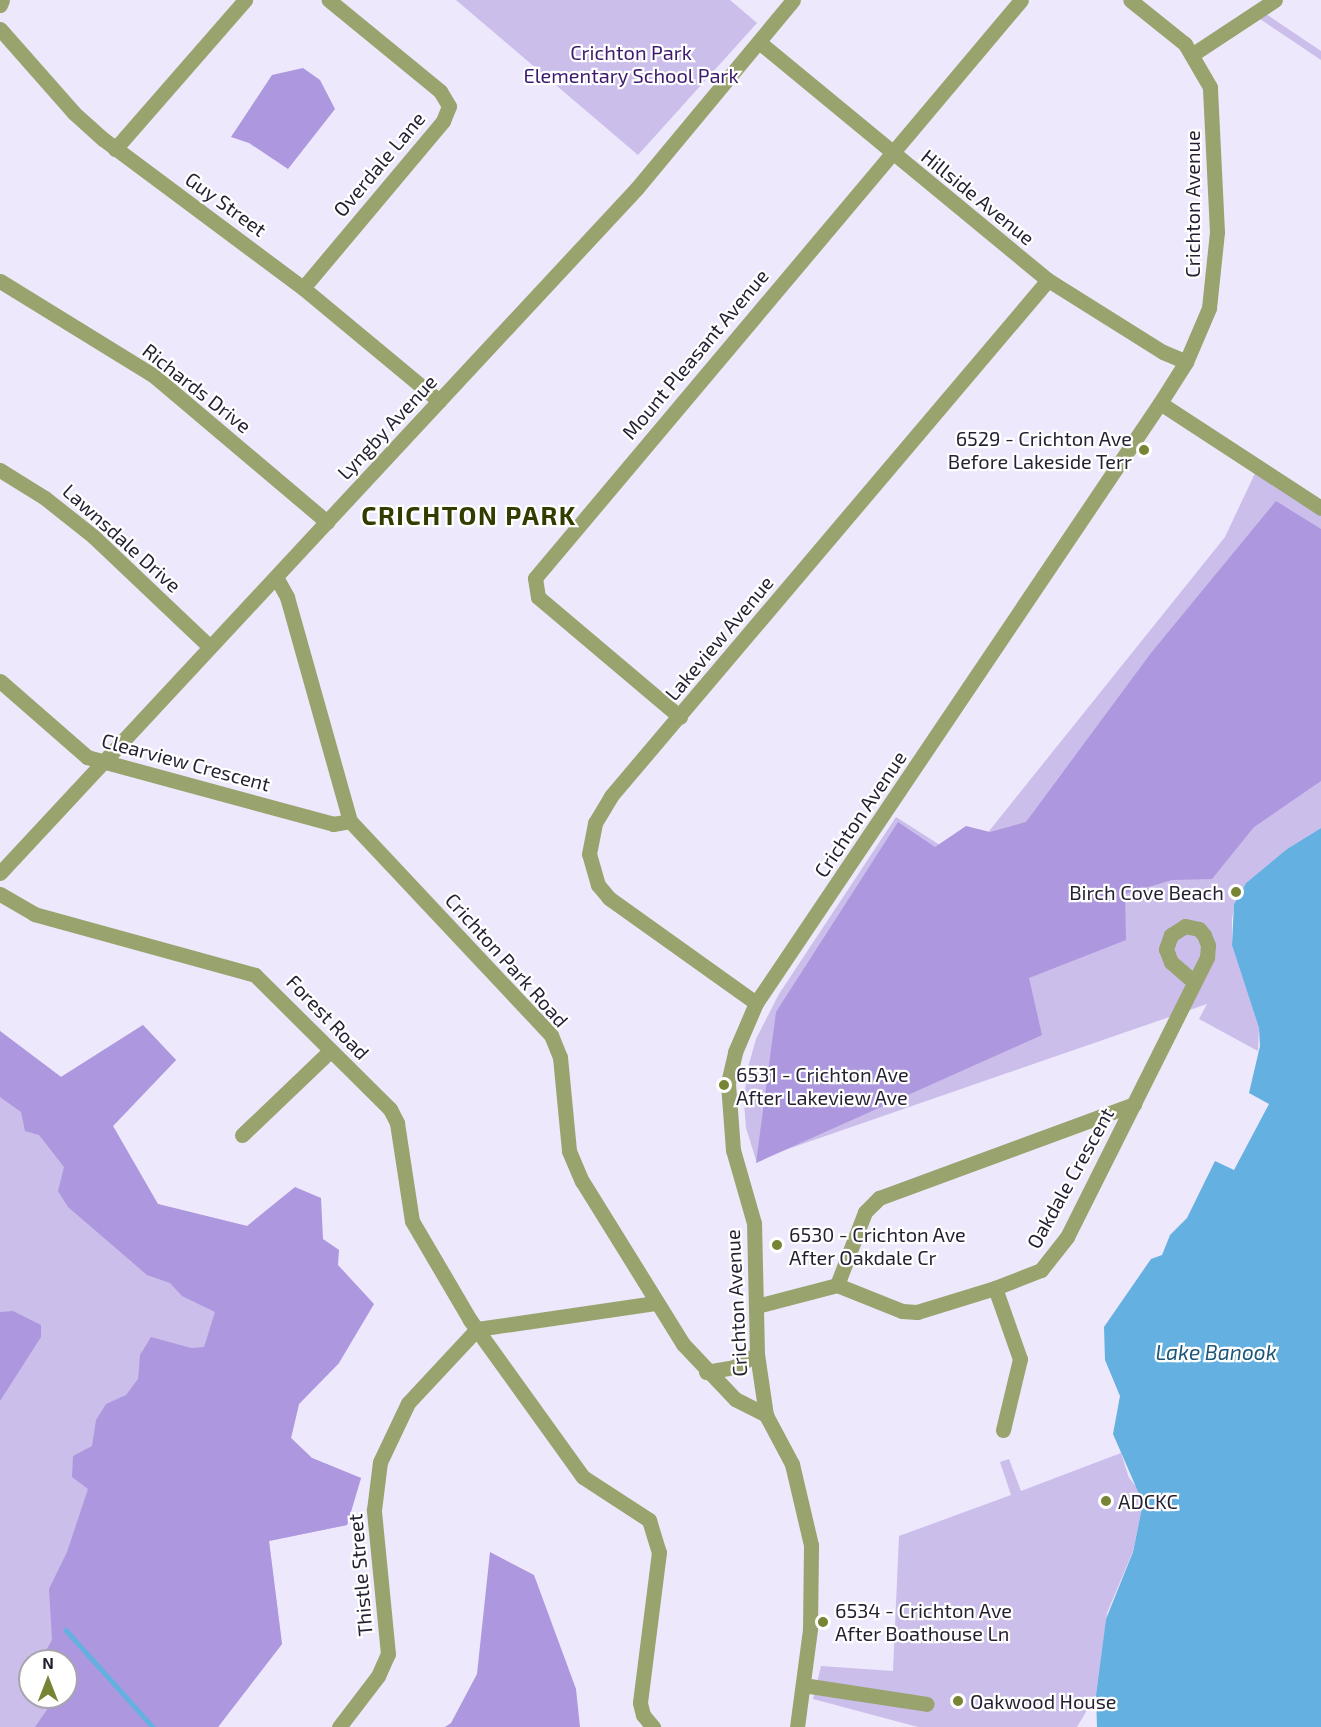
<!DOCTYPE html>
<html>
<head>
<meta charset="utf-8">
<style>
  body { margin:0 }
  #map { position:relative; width:1321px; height:1727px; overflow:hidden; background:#ede8fb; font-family:"Exo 2",sans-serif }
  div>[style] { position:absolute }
  .green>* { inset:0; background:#cbbeeb }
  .forest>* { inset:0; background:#ad97de }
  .water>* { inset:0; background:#64b0e0 }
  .stream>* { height:4.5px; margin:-2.25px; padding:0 2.25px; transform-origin:2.25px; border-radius:2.25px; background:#64b0e0 }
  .minor>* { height:15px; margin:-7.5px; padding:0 7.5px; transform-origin:7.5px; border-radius:7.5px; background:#98a36e }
  .dots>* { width:16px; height:16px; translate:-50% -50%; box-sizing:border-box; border:3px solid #fff; border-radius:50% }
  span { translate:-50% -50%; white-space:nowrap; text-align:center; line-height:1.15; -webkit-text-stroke:4.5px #fff; paint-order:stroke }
  .park-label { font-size:20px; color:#3e1a6d }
  .street-label { font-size:20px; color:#241f31 }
  .poi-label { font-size:20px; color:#241f31 }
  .right { translate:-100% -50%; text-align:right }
  .left { translate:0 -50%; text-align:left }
  .water-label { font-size:21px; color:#1e5779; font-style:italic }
  .district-label { font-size:26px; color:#333c00; font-weight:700; letter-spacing:1.5px }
  .north { position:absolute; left:18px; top:1649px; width:60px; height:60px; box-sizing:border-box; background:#fff; border:2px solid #a7a5ad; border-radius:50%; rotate:0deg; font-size:16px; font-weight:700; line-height:24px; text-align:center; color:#241f31 }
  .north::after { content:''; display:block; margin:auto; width:21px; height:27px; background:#768433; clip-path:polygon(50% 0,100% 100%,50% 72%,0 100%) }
</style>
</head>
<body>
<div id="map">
  <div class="green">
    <div style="clip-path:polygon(456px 0,730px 0,757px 23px,638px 155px)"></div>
    <div style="clip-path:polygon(1260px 10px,1321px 51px,1321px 60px,1254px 15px)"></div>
    <div style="clip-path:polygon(1257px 469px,1321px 508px,1321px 828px,1287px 849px,1246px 883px,1235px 901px,1232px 919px,1232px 944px,1259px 1028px,1258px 1051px,1199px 1019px,1207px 1004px,756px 1160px,746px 1128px,744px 1102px,747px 1071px,756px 1039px,779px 994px,896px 817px,965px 861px,1225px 537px)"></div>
    <div style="clip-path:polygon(evenodd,143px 1025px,176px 1060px,113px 1126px,157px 1204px,247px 1226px,339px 1363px,299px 1404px,291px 1438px,312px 1458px,361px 1478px,347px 1525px,269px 1541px,282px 1644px,218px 1727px,0 1727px,0 1031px,61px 1077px,143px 1025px,30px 1661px,66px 1661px,66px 1697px,30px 1697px,30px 1661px)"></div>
    <div style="clip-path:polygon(1121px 1453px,1129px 1478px,1140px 1491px,1142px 1509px,1133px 1551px,1107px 1613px,1096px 1695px,1077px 1727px,918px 1727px,813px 1699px,821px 1666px,893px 1671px,899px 1536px,1011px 1495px,1000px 1462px,1009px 1459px,1021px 1491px)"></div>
  </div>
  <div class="forest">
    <div style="clip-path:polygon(303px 68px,320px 80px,335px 109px,288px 169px,249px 143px,231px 137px,272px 75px)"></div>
    <div style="clip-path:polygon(1276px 501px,1321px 529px,1321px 781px,1254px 827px,1212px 879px,1172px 880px,1125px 894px,1126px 940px,1029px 978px,1042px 1035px,756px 1163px,776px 1012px,898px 822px,935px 847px,966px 826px,990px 832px,1026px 822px,1151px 653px)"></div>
    <div style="clip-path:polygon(143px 1025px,176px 1060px,113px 1126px,158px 1204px,247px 1226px,295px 1187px,321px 1198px,323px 1239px,339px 1250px,338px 1265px,374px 1304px,339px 1363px,299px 1404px,291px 1438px,312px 1458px,361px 1478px,347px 1525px,269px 1541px,282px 1644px,218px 1727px,35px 1727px,48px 1708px,48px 1697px,66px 1697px,66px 1661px,40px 1661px,52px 1640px,49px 1589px,67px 1552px,88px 1489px,72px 1477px,73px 1456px,92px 1446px,96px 1420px,106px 1404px,126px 1395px,138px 1379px,140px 1355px,151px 1337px,191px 1348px,204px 1347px,215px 1312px,182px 1296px,170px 1283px,147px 1275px,68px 1207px,58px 1191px,64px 1167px,39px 1135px,25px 1131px,21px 1112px,0 1097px,0 1031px,61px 1077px)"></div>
    <div style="clip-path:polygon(13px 1311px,41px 1325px,41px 1337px,0 1401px,0 1312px)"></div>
    <div style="clip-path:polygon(490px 1552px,534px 1575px,576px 1689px,580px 1727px,445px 1727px,451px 1723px,477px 1674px)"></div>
  </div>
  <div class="water">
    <div style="clip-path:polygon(1321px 828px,1321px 1727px,1097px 1727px,1096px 1695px,1106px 1619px,1133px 1552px,1143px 1503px,1113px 1434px,1120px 1396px,1105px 1360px,1104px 1327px,1151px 1259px,1162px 1255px,1170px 1235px,1187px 1218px,1215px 1161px,1234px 1170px,1269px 1104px,1249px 1093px,1260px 1046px,1259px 1028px,1232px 945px,1234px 904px,1246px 883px,1287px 849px)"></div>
  </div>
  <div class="stream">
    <div style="left:66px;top:1630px;width:130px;rotate:48.1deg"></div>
  </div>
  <div class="minor">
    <div style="left:0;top:5px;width:5px;rotate:-68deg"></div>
    <div style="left:0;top:29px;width:112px;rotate:48.6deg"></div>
    <div style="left:74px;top:113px;width:39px;rotate:42deg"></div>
    <div style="left:103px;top:139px;width:249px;rotate:36.7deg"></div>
    <div style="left:303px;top:288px;width:177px;rotate:39.7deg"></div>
    <div style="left:759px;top:42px;width:374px;rotate:39.5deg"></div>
    <div style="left:1048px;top:280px;width:136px;rotate:32.1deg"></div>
    <div style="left:1163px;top:352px;width:25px;rotate:23deg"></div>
    <div style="left:1193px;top:54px;width:98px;rotate:-33.4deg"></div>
    <div style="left:115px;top:149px;width:198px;rotate:-48.9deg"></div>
    <div style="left:0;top:281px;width:180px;rotate:31.6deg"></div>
    <div style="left:153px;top:375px;width:228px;rotate:40.2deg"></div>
    <div style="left:303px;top:288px;width:218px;rotate:-50deg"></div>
    <div style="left:443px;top:121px;width:16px;rotate:-68deg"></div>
    <div style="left:449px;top:106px;width:17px;rotate:-121deg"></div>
    <div style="left:440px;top:91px;width:144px;rotate:-140.7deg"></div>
    <div style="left:1160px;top:403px;width:192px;rotate:33.1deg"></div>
    <div style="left:0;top:470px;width:53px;rotate:31.9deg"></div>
    <div style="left:45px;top:498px;width:63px;rotate:38.5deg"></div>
    <div style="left:94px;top:537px;width:158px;rotate:43.5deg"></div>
    <div style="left:276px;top:577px;width:23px;rotate:61deg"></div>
    <div style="left:287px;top:597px;width:233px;rotate:74.3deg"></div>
    <div style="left:350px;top:821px;width:294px;rotate:46.8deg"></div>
    <div style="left:551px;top:1035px;width:24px;rotate:68deg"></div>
    <div style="left:560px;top:1057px;width:94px;rotate:84.5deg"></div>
    <div style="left:569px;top:1151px;width:33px;rotate:67deg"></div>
    <div style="left:582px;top:1181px;width:192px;rotate:58.2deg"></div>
    <div style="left:683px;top:1344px;width:76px;rotate:46.6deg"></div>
    <div style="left:735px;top:1399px;width:35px;rotate:27deg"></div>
    <div style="left:0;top:681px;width:116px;rotate:41.1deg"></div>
    <div style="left:87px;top:757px;width:255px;rotate:15.2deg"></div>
    <div style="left:333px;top:824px;width:17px;rotate:-10deg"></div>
    <div style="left:680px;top:717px;width:186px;rotate:-139.8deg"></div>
    <div style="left:538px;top:597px;width:19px;rotate:-99deg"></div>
    <div style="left:535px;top:578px;width:755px;rotate:-49.94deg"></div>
    <div style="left:0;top:873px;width:935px;rotate:-47.08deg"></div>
    <div style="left:637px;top:188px;width:244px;rotate:-50.3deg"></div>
    <div style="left:0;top:894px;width:39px;rotate:30deg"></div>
    <div style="left:34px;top:914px;width:229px;rotate:15.4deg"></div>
    <div style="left:255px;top:975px;width:190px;rotate:44.8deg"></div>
    <div style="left:390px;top:1109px;width:16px;rotate:63deg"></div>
    <div style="left:397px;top:1123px;width:99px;rotate:81.3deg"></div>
    <div style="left:412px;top:1221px;width:115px;rotate:59.6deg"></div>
    <div style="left:470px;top:1320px;width:193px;rotate:54.3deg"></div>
    <div style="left:583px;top:1477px;width:79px;rotate:33.1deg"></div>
    <div style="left:649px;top:1520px;width:34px;rotate:73deg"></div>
    <div style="left:659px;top:1552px;width:152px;rotate:97.2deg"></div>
    <div style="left:640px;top:1703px;width:12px;rotate:76deg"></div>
    <div style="left:643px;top:1715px;width:16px;rotate:50deg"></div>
    <div style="left:756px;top:1003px;width:181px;rotate:-144.5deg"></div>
    <div style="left:609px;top:898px;width:17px;rotate:-130deg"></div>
    <div style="left:598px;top:885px;width:32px;rotate:-106deg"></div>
    <div style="left:589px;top:854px;width:32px;rotate:-79deg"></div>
    <div style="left:595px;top:823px;width:31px;rotate:-59deg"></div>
    <div style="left:611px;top:796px;width:676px;rotate:-49.74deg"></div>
    <div style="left:242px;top:1135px;width:122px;rotate:-43.7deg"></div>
    <div style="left:837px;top:1285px;width:78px;rotate:-69deg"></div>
    <div style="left:865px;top:1212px;width:20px;rotate:-45deg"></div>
    <div style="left:879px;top:1198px;width:272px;rotate:-20.2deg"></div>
    <div style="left:995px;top:1288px;width:75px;rotate:70.6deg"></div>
    <div style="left:1020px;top:1359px;width:73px;rotate:103.5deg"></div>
    <div style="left:757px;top:1306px;width:83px;rotate:-14.7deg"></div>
    <div style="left:837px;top:1285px;width:70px;rotate:21.8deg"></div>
    <div style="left:902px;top:1311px;width:15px;rotate:4deg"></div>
    <div style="left:917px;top:1312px;width:82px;rotate:-17.1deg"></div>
    <div style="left:995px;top:1288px;width:49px;rotate:-21.4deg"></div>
    <div style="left:1041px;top:1270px;width:42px;rotate:-51.8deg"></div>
    <div style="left:1067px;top:1237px;width:313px;rotate:-63.4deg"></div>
    <div style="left:1207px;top:957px;width:12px;rotate:-85deg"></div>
    <div style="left:1208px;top:945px;width:11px;rotate:-112deg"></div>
    <div style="left:1204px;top:935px;width:8px;rotate:-130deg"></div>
    <div style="left:1199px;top:929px;width:14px;rotate:-168deg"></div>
    <div style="left:1185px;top:926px;width:17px;rotate:147deg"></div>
    <div style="left:1171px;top:935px;width:15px;rotate:110deg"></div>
    <div style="left:1166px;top:949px;width:14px;rotate:69deg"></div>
    <div style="left:1171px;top:962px;width:29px;rotate:41deg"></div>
    <div style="left:706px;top:1372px;width:28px;rotate:-10deg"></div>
    <div style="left:734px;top:1367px;width:26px;rotate:-29deg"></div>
    <div style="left:803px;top:1685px;width:125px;rotate:8.7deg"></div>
    <div style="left:339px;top:1727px;width:64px;rotate:-52.6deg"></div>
    <div style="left:378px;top:1676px;width:24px;rotate:-66deg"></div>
    <div style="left:388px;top:1654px;width:145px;rotate:-95.6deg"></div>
    <div style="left:374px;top:1510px;width:48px;rotate:-82.9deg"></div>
    <div style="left:380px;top:1462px;width:65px;rotate:-64.6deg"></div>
    <div style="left:408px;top:1403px;width:101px;rotate:-47deg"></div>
    <div style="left:477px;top:1329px;width:180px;rotate:-8.3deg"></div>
    <div style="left:797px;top:1727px;width:99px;rotate:-82.4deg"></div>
    <div style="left:810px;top:1629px;width:84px;rotate:-89.3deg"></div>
    <div style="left:811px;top:1545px;width:83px;rotate:-103.2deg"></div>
    <div style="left:792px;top:1464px;width:55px;rotate:-118deg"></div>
    <div style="left:766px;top:1415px;width:62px;rotate:-98.4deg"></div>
    <div style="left:757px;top:1354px;width:131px;rotate:-91.3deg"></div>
    <div style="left:754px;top:1223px;width:76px;rotate:-106deg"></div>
    <div style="left:733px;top:1150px;width:67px;rotate:-94.3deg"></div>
    <div style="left:728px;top:1083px;width:32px;rotate:-77deg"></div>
    <div style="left:735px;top:1052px;width:53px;rotate:-66.8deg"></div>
    <div style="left:756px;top:1003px;width:723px;rotate:-56.05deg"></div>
    <div style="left:1160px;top:403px;width:49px;rotate:-57.6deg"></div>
    <div style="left:1186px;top:362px;width:59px;rotate:-66.9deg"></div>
    <div style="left:1209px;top:308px;width:76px;rotate:-84deg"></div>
    <div style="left:1217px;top:232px;width:145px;rotate:-92.8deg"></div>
    <div style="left:1210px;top:87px;width:50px;rotate:-120.2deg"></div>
    <div style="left:1185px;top:44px;width:70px;rotate:-141.3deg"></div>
  </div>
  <div class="dots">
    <div style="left:1144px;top:450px;background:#768433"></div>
    <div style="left:1236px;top:892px;background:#768433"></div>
    <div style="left:724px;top:1085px;background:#768433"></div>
    <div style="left:777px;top:1245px;background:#768433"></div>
    <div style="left:1106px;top:1501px;background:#768433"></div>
    <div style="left:823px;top:1622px;background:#768433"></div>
    <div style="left:958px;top:1701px;background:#768433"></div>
  </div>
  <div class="park-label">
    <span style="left:631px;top:64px">Crichton Park<br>Elementary School Park</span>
  </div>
  <div class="street-label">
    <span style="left:379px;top:164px;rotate:-50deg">Overdale Lane</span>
    <span style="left:978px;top:197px;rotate:39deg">Hillside Avenue</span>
    <span style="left:226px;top:204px;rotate:36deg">Guy Street</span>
    <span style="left:1192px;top:204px;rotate:-90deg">Crichton Avenue</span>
    <span style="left:695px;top:354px;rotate:-50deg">Mount Pleasant Avenue</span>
    <span style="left:197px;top:388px;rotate:38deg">Richards Drive</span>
    <span style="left:387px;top:427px;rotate:-47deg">Lyngby Avenue</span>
    <span style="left:122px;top:538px;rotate:42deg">Lawnsdale Drive</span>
    <span style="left:719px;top:638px;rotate:-50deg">Lakeview Avenue</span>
    <span style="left:186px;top:762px;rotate:15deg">Clearview Crescent</span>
    <span style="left:860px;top:814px;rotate:-56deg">Crichton Avenue</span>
    <span style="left:507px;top:960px;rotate:48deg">Crichton Park Road</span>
    <span style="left:328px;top:1017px;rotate:46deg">Forest Road</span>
    <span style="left:1070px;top:1178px;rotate:-61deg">Oakdale Crescent</span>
    <span style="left:736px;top:1303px;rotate:-93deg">Crichton Avenue</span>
    <span style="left:360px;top:1575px;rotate:-95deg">Thistle Street</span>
  </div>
  <div class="poi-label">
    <span class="right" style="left:1132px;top:450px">6529 - Crichton Ave<br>Before Lakeside Terr</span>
    <span class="right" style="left:1224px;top:892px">Birch Cove Beach</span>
    <span class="left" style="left:736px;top:1086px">6531 - Crichton Ave<br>After Lakeview Ave</span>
    <span class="left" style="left:789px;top:1246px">6530 - Crichton Ave<br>After Oakdale Cr</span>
    <span class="left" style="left:1118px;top:1501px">ADCKC</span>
    <span class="left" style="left:835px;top:1622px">6534 - Crichton Ave<br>After Boathouse Ln</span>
    <span class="left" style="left:970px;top:1701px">Oakwood House</span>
  </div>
  <div class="water-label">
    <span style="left:1216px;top:1352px">Lake Banook</span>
  </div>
  <div class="district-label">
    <span style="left:469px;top:515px">CRICHTON PARK</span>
  </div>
  <div class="north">N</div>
</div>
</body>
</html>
